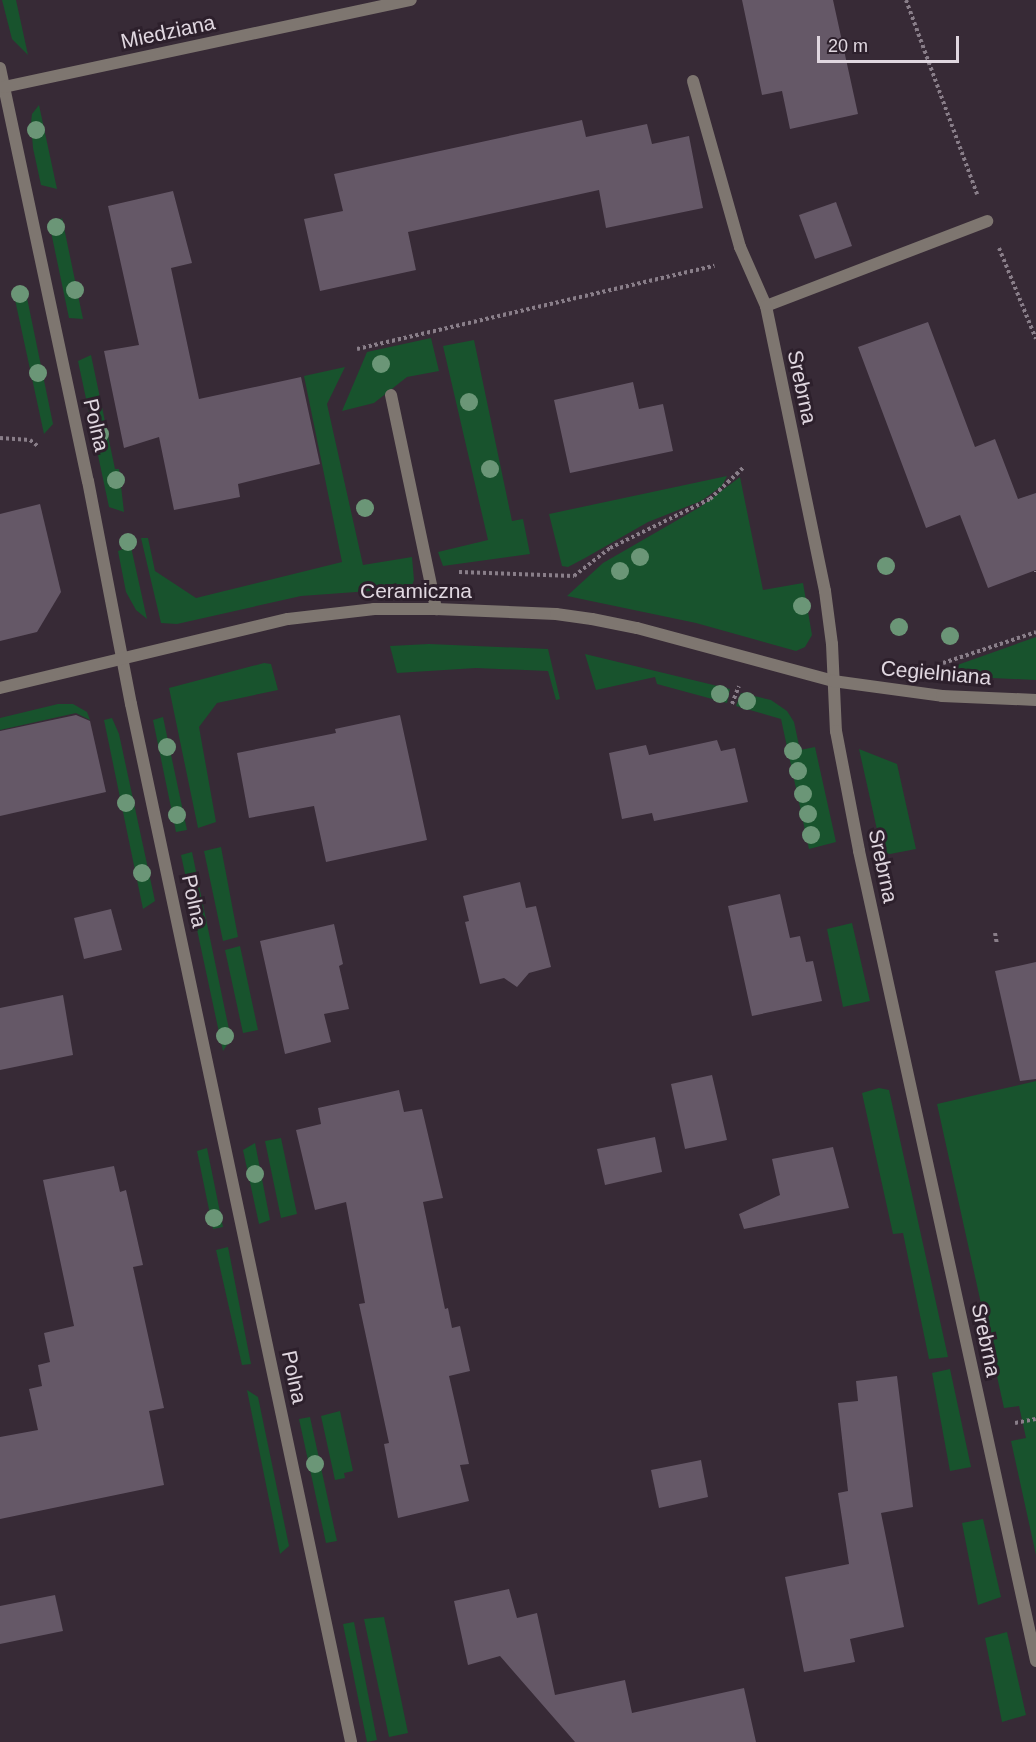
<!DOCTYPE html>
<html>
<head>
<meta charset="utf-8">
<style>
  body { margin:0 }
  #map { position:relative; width:1036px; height:1742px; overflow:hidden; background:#372a36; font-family:Helvetica,sans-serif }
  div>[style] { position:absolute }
  .green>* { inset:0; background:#18532d }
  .building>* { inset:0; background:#655867 }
  .path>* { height:4px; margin-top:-2px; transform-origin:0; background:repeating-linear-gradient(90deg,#897e89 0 3px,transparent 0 6px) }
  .lane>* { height:12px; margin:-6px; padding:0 6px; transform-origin:6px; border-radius:6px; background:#7e7670 }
  .street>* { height:12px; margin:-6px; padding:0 6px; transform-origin:6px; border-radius:6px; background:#7e7670 }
  .trees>* { width:18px; height:18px; margin:-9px; border-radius:50%; background:#6b9677 }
  span { translate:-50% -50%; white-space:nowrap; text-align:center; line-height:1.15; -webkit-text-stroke:6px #2d202c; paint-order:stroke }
  .street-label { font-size:21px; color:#e0d7e0 }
  .scale { position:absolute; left:817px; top:36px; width:142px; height:27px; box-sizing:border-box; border:3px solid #e0d7e0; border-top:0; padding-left:8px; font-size:18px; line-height:21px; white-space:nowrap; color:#e0d7e0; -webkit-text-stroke:4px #2d202c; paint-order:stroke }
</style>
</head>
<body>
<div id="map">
  <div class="green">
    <div style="clip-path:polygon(2px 0,16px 0,28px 55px,12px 39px)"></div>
    <div style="clip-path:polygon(39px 105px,57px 189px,41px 185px,33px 148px,31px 123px,32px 114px)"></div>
    <div style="clip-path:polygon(62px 218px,83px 319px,69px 318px,50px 227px)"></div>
    <div style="clip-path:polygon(26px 293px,53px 424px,44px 434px,14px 295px)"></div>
    <div style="clip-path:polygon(431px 338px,439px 371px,407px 377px,374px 403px,342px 411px,367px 352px)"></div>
    <div style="clip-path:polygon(474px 340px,512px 521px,523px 519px,530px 554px,443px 566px,438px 552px,488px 540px,443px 346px)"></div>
    <div style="clip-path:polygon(91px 355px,115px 469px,119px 469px,124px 512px,109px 507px,78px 361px)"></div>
    <div style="clip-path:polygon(345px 367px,327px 404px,363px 565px,412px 557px,414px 580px,411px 588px,301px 596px,177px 624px,161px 623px,141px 538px,148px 538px,155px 571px,196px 598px,342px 562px,304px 376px)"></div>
    <div style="clip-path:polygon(727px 476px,722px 486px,701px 501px,648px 522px,585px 558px,568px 567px,562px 566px,549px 514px)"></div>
    <div style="clip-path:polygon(740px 477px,763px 590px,803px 583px,812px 635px,805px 647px,796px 651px,696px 623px,567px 596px,603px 563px,700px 507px)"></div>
    <div style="clip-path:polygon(121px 537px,129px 538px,147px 619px,136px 610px,126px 592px,118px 551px,123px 549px)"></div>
    <div style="clip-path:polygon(1036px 637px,1036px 680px,929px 675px)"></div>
    <div style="clip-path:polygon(429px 644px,548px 649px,560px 699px,556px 700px,548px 671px,476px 668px,397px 673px,390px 646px)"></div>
    <div style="clip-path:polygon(585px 654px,730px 689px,727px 703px,657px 684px,655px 677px,596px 690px)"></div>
    <div style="clip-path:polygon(264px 663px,271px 664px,278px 690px,217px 703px,199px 727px,216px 822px,198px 828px,169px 688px)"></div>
    <div style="clip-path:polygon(741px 693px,771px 700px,787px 711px,794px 722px,800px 750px,815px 747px,836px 842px,809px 849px,781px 719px,736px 706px)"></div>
    <div style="clip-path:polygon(58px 704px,73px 704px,87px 712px,90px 720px,76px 713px,0 730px,0 718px)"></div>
    <div style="clip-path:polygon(163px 717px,187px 830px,176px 832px,153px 720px)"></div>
    <div style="clip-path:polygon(112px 718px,119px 734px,155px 901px,143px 909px,104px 720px)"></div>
    <div style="clip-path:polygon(859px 749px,897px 764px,916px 849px,890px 854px,882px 852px)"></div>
    <div style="clip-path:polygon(221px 847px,238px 937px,223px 941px,204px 851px)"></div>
    <div style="clip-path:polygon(192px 852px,231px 1039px,223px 1051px,181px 855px)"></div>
    <div style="clip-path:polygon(852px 923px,870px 1001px,843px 1007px,827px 929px)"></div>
    <div style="clip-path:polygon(240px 946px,258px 1030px,243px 1033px,225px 950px)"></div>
    <div style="clip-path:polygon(1036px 1081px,1036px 1555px,1011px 1441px,1026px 1438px,1019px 1406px,1004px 1408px,937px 1104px)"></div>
    <div style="clip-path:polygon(879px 1088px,889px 1090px,948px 1357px,929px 1359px,903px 1233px,893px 1234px,862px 1093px)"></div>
    <div style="clip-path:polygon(281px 1138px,297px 1214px,281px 1218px,265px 1141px)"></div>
    <div style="clip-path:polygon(255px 1143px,270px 1220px,259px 1224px,243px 1150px)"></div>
    <div style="clip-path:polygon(207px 1148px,223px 1227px,213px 1229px,197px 1151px)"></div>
    <div style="clip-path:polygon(228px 1247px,251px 1364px,242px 1365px,216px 1250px)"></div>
    <div style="clip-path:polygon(950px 1369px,971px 1467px,950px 1471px,932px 1373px)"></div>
    <div style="clip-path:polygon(247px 1390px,258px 1397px,289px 1546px,280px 1554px)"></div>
    <div style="clip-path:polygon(340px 1411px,353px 1471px,344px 1473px,345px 1478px,335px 1480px,321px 1416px)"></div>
    <div style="clip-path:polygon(310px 1417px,337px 1541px,326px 1543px,299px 1419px)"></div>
    <div style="clip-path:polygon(983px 1519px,1001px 1597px,978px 1605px,962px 1523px)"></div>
    <div style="clip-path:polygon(384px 1617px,408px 1733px,389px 1737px,364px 1619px)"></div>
    <div style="clip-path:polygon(354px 1622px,377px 1740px,367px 1742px,343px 1624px)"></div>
    <div style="clip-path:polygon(1007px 1632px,1026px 1715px,1002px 1722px,985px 1638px)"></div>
  </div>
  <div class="building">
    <div style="clip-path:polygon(742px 0,833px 0,858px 114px,790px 129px,782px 91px,762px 95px)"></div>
    <div style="clip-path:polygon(582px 120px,586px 137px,647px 124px,652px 144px,689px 136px,703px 208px,606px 228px,599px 190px,408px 232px,416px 270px,320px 291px,304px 219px,343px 211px,334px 174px)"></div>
    <div style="clip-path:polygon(173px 191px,192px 263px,171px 268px,199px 399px,301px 377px,320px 464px,238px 484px,240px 497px,174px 510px,159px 437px,124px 448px,104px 351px,139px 345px,108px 206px)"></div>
    <div style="clip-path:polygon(836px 202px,852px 246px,815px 259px,799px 215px)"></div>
    <div style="clip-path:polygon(928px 322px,975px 447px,995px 439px,1018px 499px,1036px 493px,1036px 570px,988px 588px,960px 515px,926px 528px,858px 347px)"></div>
    <div style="clip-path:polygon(633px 382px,639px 409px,663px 404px,673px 451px,570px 473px,554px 400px)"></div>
    <div style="clip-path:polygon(40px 504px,61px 592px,37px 632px,0 641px,0 514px)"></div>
    <div style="clip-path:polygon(76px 715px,90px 721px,106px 792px,0 816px,0 731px)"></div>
    <div style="clip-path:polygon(400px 715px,427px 840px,326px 862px,314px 806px,249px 818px,237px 753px,336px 733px,335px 729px)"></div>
    <div style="clip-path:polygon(717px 740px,721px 751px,735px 748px,748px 802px,654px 821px,652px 813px,622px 819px,609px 753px,646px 745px,649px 755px)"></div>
    <div style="clip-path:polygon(520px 882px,526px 908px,536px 906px,551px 967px,529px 973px,517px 987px,504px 978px,480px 984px,465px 922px,469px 921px,463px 896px)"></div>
    <div style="clip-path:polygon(780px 894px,790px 938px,800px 936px,806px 962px,813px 961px,822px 1001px,752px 1016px,728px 906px)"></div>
    <div style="clip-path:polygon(111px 909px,122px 950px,84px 959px,74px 918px)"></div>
    <div style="clip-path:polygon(334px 924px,343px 964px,339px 966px,349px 1009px,324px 1014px,331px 1042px,285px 1054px,260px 941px)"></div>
    <div style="clip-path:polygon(1036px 962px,1036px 1079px,1020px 1081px,995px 971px)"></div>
    <div style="clip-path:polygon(63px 995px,73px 1055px,0 1070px,0 1008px)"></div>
    <div style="clip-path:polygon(712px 1075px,727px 1140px,685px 1149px,671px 1084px)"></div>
    <div style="clip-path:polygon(399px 1090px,404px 1112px,422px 1109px,443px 1198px,423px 1202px,445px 1309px,448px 1308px,452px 1328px,460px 1326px,470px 1371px,449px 1376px,469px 1464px,460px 1465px,469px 1501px,398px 1518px,384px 1444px,389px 1443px,359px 1304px,365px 1303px,346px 1202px,315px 1210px,296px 1130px,321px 1124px,318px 1108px)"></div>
    <div style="clip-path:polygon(655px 1137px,662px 1172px,605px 1185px,597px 1149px)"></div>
    <div style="clip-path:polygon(833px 1147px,849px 1208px,744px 1229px,739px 1214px,780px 1195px,772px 1159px)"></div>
    <div style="clip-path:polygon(114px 1166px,120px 1192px,126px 1190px,143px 1265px,133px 1267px,164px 1408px,149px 1411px,164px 1485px,0 1519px,0 1437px,38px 1430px,29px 1389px,42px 1386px,38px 1365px,50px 1362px,44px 1333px,74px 1326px,43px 1180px)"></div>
    <div style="clip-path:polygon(897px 1376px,913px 1507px,881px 1513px,904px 1627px,850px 1639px,855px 1662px,804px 1672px,785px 1577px,849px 1564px,838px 1493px,848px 1491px,838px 1403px,858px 1401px,856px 1381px)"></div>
    <div style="clip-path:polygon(701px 1460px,708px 1497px,659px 1508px,651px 1470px)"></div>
    <div style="clip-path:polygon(509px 1589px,517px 1618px,537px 1613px,555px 1695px,625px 1680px,632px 1713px,744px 1688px,756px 1742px,575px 1742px,500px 1656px,468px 1665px,454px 1601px)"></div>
    <div style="clip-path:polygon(55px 1595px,63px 1631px,0 1644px,0 1606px)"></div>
  </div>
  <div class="path">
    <div style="left:906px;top:0;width:207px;rotate:69.9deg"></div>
    <div style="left:999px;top:248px;width:98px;rotate:67.9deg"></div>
    <div style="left:357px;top:349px;width:367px;rotate:-13.1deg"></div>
    <div style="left:0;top:438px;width:30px;rotate:4deg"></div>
    <div style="left:30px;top:440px;width:11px;rotate:38deg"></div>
    <div style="left:1036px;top:571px;width:1px;rotate:90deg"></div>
    <div style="left:459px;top:572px;width:115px;rotate:2deg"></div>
    <div style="left:574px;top:576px;width:46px;rotate:-37.9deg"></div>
    <div style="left:610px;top:548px;width:111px;rotate:-26.1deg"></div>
    <div style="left:710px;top:499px;width:47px;rotate:-43.3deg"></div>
    <div style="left:943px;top:663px;width:98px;rotate:-18.4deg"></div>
    <div style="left:732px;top:704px;width:19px;rotate:-69deg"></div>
    <div style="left:995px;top:933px;width:11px;rotate:80deg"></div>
    <div style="left:1015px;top:1423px;width:21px;rotate:-11deg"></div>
  </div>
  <div class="lane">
    <div style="left:766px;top:306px;width:237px;rotate:-21deg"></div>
    <div style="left:391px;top:395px;width:219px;rotate:78.1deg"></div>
  </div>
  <div class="street">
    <div style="left:0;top:68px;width:422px;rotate:78deg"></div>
    <div style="left:88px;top:481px;width:227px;rotate:79.1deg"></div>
    <div style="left:131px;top:704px;width:1061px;rotate:78.03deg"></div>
    <div style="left:693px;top:81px;width:173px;rotate:74.2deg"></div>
    <div style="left:740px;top:247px;width:64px;rotate:66.2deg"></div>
    <div style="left:766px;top:306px;width:291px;rotate:78.3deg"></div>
    <div style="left:825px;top:591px;width:53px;rotate:82.5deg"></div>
    <div style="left:832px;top:644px;width:87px;rotate:87.4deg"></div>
    <div style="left:836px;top:731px;width:122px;rotate:79.1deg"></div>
    <div style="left:859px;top:851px;width:829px;rotate:77.67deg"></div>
    <div style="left:4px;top:87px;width:416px;rotate:-12.1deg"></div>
    <div style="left:0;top:688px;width:296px;rotate:-13.5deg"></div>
    <div style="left:288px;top:619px;width:87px;rotate:-6.6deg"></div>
    <div style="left:374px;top:609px;width:62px"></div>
    <div style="left:436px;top:609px;width:120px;rotate:2.4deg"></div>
    <div style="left:556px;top:614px;width:36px;rotate:8deg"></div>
    <div style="left:592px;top:619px;width:46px;rotate:11.3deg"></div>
    <div style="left:637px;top:628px;width:203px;rotate:15.1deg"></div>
    <div style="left:833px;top:681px;width:110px;rotate:7.8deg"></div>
    <div style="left:942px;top:696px;width:94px;rotate:2.4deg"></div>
  </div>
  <div class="trees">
    <div style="left:36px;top:130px"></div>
    <div style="left:56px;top:227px"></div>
    <div style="left:75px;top:290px"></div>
    <div style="left:20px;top:294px"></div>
    <div style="left:381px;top:364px"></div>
    <div style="left:38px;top:373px"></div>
    <div style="left:469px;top:402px"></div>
    <div style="left:100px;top:434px"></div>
    <div style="left:490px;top:469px"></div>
    <div style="left:116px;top:480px"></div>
    <div style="left:365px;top:508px"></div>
    <div style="left:128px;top:542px"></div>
    <div style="left:640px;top:557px"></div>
    <div style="left:886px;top:566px"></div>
    <div style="left:620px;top:571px"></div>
    <div style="left:802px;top:606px"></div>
    <div style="left:899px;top:627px"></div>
    <div style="left:950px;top:636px"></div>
    <div style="left:720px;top:694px"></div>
    <div style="left:747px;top:701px"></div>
    <div style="left:167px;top:747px"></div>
    <div style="left:793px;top:751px"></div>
    <div style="left:798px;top:771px"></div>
    <div style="left:803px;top:794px"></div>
    <div style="left:126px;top:803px"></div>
    <div style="left:808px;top:814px"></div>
    <div style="left:177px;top:815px"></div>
    <div style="left:811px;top:835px"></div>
    <div style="left:142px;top:873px"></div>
    <div style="left:225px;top:1036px"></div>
    <div style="left:255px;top:1174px"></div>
    <div style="left:214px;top:1218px"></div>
    <div style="left:315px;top:1464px"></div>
  </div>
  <div class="street-label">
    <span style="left:168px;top:32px;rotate:-12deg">Miedziana</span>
    <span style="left:802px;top:387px;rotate:78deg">Srebrna</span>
    <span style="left:96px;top:425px;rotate:77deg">Polna</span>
    <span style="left:416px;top:591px">Ceramiczna</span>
    <span style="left:936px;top:673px;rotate:5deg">Cegielniana</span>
    <span style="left:883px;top:866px;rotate:78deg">Srebrna</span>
    <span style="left:194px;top:901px;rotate:78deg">Polna</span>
    <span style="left:986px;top:1340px;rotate:78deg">Srebrna</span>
    <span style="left:294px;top:1377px;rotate:78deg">Polna</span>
  </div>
  <div class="scale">20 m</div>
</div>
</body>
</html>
